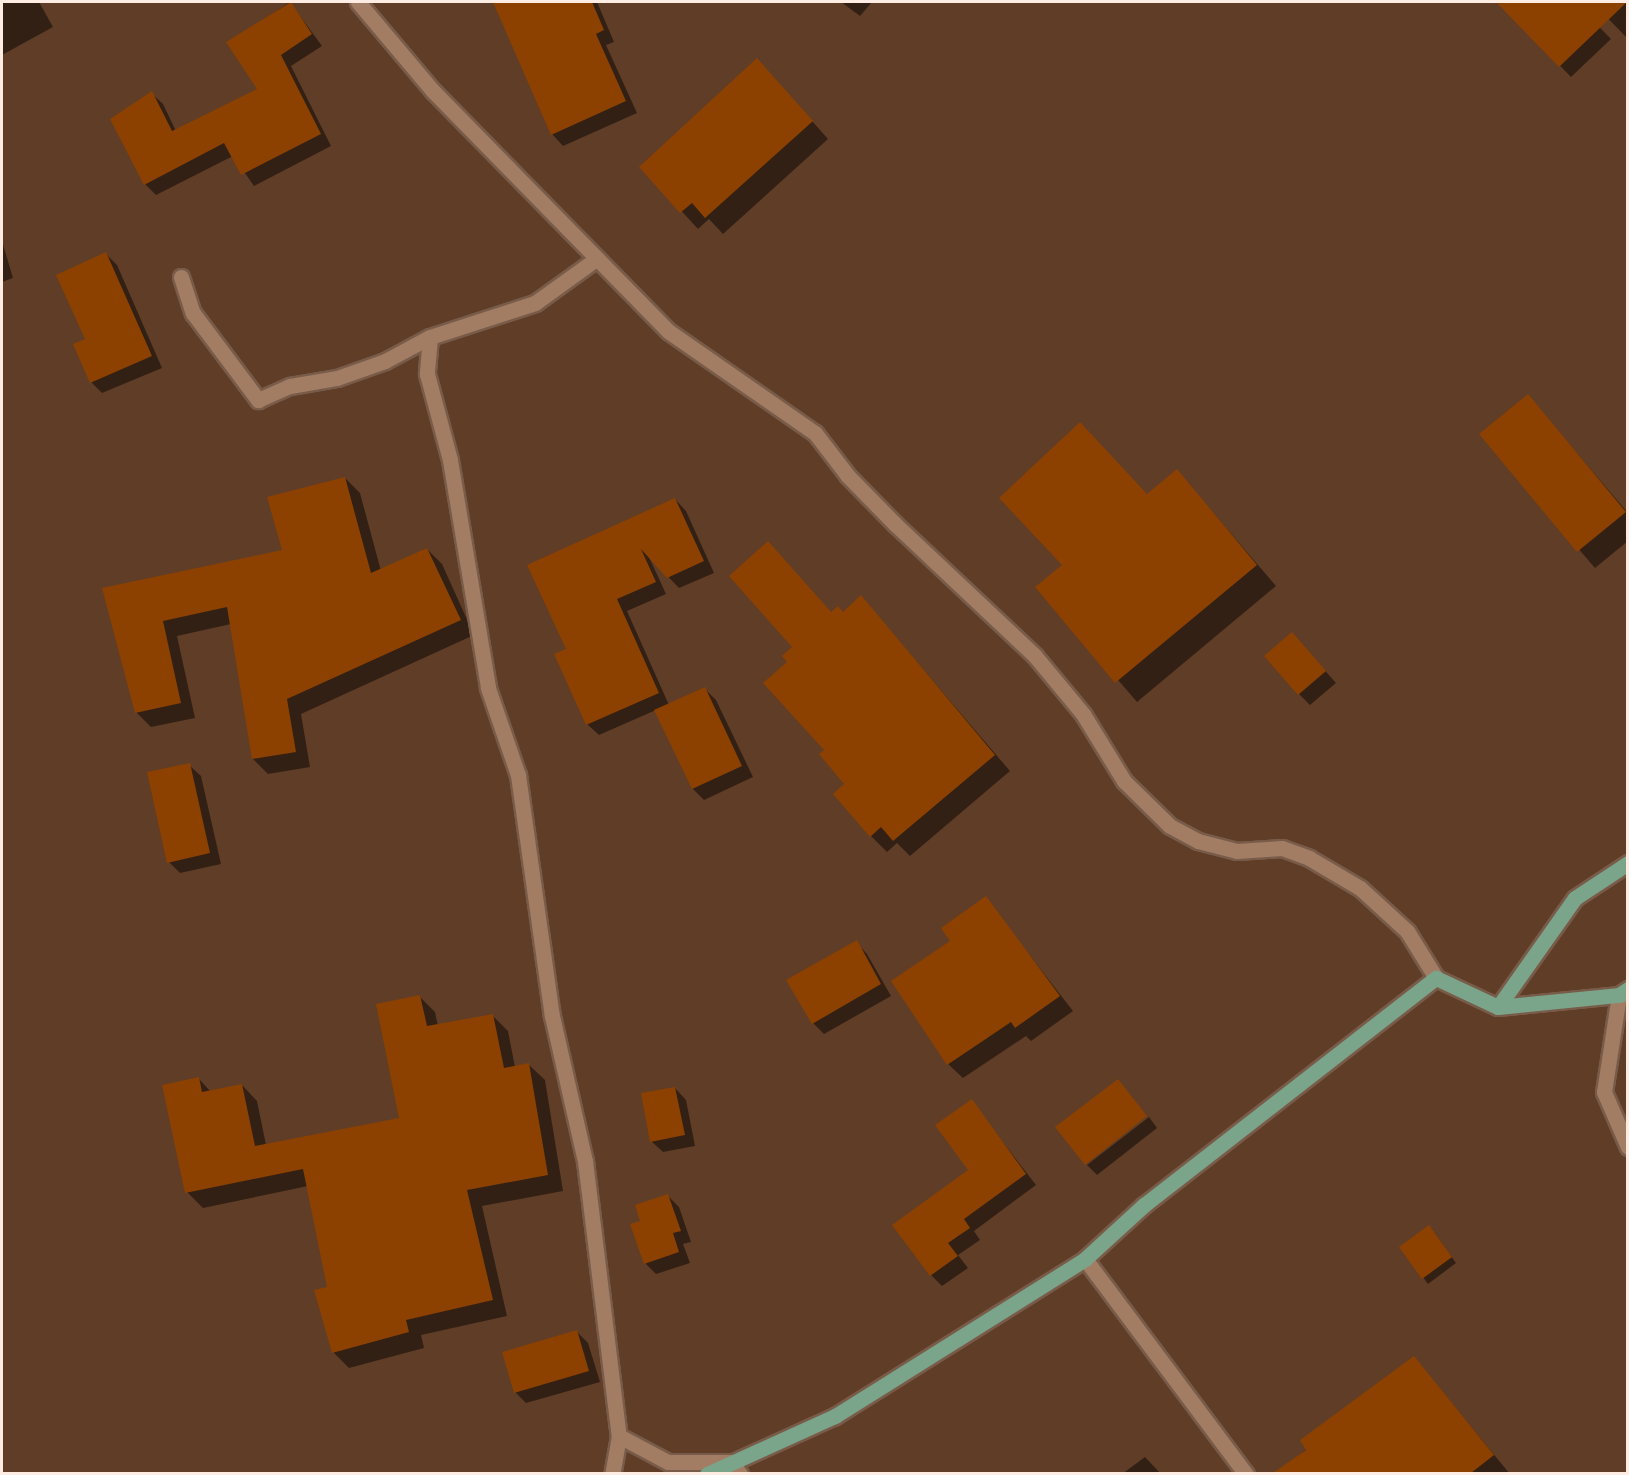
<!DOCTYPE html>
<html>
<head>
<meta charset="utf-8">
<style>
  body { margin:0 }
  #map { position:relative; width:1629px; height:1475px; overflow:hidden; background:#603d27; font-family:"Open Sans",sans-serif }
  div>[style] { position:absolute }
  .shadow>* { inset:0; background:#0007 }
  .building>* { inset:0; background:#8c4100 }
  .roads { filter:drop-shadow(2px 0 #785c49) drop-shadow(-2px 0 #785c49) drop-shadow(0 2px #785c49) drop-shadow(0 -2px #785c49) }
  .minor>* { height:15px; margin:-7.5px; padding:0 7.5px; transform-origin:7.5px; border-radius:7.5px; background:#a37c64 }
  .major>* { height:15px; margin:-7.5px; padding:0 7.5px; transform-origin:7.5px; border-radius:7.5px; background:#7aa58a }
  span { translate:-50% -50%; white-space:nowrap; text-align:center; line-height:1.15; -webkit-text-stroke:4.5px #603d27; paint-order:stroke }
  .frame { position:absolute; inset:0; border:3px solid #ffede3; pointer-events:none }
</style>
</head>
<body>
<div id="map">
  <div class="shadow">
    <div style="clip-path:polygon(2px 2px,39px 2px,53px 27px,2px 55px)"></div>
    <div style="clip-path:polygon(290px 2px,322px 46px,291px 66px,331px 146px,254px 186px,233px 156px,156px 195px,145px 184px,151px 93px,163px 104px,176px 131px,259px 90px,228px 43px)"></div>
    <div style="clip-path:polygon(512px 2px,597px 2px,614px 42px,606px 45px,637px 113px,563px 146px,552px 134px,497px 8px)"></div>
    <div style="clip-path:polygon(841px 2px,872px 2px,860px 16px)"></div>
    <div style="clip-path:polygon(1498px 2px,1575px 2px,1611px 39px,1571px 77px)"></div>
    <div style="clip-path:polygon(1597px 2px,1628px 2px,1628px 39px,1594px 4px)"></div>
    <div style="clip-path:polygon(773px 77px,828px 139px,723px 234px,709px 219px,698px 229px,641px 167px)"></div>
    <div style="clip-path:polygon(2px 241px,13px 278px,2px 282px)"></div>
    <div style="clip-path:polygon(106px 254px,117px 265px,162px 368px,102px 393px,91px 382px,87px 340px)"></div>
    <div style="clip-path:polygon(1528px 396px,1628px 513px,1628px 541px,1595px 568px,1481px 435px)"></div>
    <div style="clip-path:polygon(1177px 471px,1276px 586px,1137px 702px,1038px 587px)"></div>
    <div style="clip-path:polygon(345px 478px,360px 493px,381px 571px,427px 549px,442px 564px,474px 635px,301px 714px,310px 767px,268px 774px,253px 759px,231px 624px,177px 636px,195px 718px,151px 727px,136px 712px,104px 589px,284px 551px)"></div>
    <div style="clip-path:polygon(675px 499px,686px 511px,714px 573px,679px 588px,649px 557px,666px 594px,627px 611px,669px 705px,705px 689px,716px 700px,753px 777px,704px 800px,693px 789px,656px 710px,599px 735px,587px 724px,568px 649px)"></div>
    <div style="clip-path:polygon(768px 543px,832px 614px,843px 613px,861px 597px,1010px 771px,910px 856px,897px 843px,887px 852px,871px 836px,826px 750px,789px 662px,794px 647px)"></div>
    <div style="clip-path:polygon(1303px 646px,1336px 683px,1310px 705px,1299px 694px)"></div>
    <div style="clip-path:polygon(189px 765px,201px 776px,221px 864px,180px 873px,169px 862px)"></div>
    <div style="clip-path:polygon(985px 898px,1073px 1011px,1031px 1041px,1026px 1036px,963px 1078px,948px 1064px)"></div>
    <div style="clip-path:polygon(856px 942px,867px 954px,891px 996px,824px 1034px,813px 1023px)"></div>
    <div style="clip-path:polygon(420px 997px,435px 1012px,438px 1026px,492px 1015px,508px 1031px,515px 1067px,529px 1065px,545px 1080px,563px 1191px,482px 1206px,507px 1316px,421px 1335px,424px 1348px,349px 1368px,333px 1352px,329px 1288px,308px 1186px,203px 1208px,187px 1192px,199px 1079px,211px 1092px,242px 1085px,257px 1101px,266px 1145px,401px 1119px)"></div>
    <div style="clip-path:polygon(675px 1088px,686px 1100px,695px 1146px,663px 1152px,651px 1141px)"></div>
    <div style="clip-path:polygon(971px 1101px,1036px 1185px,974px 1231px,980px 1240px,958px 1255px,968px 1268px,942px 1286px,931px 1275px,970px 1171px)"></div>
    <div style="clip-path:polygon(1149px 1117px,1157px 1128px,1097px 1175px,1087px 1165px)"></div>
    <div style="clip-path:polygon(668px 1196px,679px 1207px,691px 1242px,683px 1244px,690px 1263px,656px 1274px,645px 1263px,642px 1222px)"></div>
    <div style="clip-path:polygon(1434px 1232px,1456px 1263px,1428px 1284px,1401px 1248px)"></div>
    <div style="clip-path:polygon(577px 1332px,588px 1343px,600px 1382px,526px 1403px,515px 1392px)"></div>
    <div style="clip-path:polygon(1414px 1358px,1510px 1474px,1297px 1474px,1290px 1463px)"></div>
    <div style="clip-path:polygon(1145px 1457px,1161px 1474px,1122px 1474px)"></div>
  </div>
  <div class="building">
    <div style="clip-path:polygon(291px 2px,312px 34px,281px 55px,321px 134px,241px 175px,224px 143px,144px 185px,110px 119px,152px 91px,172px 131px,257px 89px,226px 42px)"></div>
    <div style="clip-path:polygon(493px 2px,592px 2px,604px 30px,596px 34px,626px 101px,551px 135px)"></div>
    <div style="clip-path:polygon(1496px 2px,1627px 2px,1559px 67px)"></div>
    <div style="clip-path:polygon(757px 58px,813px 121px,705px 218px,692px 203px,680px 213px,639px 167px)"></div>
    <div style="clip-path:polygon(106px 252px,152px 356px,90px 383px,73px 344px,85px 339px,56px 275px)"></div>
    <div style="clip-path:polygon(1528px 394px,1626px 512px,1577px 552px,1479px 434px)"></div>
    <div style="clip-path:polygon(1080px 422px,1147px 494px,1177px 469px,1257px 565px,1115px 683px,1035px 587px,1062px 565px,999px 498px)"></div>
    <div style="clip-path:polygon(345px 477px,371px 573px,427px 548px,461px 620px,287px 699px,296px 752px,252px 759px,227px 607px,163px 621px,181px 703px,135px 713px,102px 588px,282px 550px,267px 497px)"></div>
    <div style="clip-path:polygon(675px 498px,704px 561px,667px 578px,641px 549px,656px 582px,617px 599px,659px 693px,586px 725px,554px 654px,566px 649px,527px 565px)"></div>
    <div style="clip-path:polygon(768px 541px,831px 612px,838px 606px,843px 612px,861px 595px,995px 755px,893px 841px,881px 827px,870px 837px,833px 794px,844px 784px,819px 754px,824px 750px,763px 683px,787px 662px,782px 656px,792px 647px,729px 576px)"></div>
    <div style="clip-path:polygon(1292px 632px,1326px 671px,1298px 695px,1264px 656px)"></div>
    <div style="clip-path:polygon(705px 687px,742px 766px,692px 789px,654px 710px)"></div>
    <div style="clip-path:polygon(190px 763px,210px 853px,167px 863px,147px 772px)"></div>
    <div style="clip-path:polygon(986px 896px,1060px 996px,1015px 1028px,1011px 1022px,947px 1065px,891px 981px,950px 941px,941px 928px)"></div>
    <div style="clip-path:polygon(857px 940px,881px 984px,812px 1024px,786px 980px)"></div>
    <div style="clip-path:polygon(420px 995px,427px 1026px,493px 1014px,504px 1068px,529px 1063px,548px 1175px,467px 1190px,493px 1300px,406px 1320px,409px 1332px,332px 1353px,314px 1290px,327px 1287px,303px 1169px,185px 1193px,162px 1085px,199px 1077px,202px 1092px,242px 1084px,255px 1146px,399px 1118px,376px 1004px)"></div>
    <div style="clip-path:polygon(1118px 1079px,1147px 1116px,1085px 1165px,1055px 1127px)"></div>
    <div style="clip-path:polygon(675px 1087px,685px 1135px,650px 1142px,641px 1093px)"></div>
    <div style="clip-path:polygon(972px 1099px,1026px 1174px,964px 1219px,970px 1228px,948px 1243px,958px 1256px,930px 1276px,892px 1225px,968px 1170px,935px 1125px)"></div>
    <div style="clip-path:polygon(668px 1194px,681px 1231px,673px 1233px,679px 1252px,644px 1264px,630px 1224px,640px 1221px,635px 1205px)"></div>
    <div style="clip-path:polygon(1429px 1225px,1452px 1257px,1422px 1279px,1399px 1247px)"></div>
    <div style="clip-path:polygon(577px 1330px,589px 1371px,514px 1393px,502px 1352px)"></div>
    <div style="clip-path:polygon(1414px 1356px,1494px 1455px,1471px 1473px,1273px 1473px,1306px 1450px,1300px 1440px)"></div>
  </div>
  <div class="roads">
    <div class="minor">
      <div style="left:358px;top:2px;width:116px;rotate:49.9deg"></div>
      <div style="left:433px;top:91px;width:336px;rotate:45.6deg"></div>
      <div style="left:668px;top:331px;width:179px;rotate:34.8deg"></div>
      <div style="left:815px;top:433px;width:54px;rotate:52.5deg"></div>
      <div style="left:848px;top:476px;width:67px;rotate:45.6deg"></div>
      <div style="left:895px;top:524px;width:192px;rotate:43.3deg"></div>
      <div style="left:1035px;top:656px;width:75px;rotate:50.4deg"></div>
      <div style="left:1083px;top:714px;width:79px;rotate:58.5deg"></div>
      <div style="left:1124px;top:781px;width:64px;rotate:44.4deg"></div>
      <div style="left:1170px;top:826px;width:32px;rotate:28deg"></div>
      <div style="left:1198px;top:841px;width:40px;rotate:14.4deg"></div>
      <div style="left:1237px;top:851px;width:45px;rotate:-3.8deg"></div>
      <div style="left:1282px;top:848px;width:29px;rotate:20deg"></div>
      <div style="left:1309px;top:858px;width:59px;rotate:30.5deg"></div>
      <div style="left:1360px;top:888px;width:64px;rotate:42.5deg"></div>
      <div style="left:1407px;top:931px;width:55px;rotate:58.3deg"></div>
      <div style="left:596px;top:259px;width:75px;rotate:144.2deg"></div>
      <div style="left:535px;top:303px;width:110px;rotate:162.1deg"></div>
      <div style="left:430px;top:337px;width:37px;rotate:95deg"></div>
      <div style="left:427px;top:374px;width:89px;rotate:75deg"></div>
      <div style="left:450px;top:460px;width:231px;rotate:80.5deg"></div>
      <div style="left:488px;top:688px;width:92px;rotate:71deg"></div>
      <div style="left:518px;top:775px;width:243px;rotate:82deg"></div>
      <div style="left:552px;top:1016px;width:149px;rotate:77.2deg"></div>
      <div style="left:585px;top:1161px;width:277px;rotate:83deg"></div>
      <div style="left:619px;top:1436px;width:39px;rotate:100deg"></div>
      <div style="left:181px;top:277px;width:38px;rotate:72deg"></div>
      <div style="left:193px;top:313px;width:109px;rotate:53.2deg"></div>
      <div style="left:258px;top:400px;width:35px;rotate:-24deg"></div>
      <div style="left:290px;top:386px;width:48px;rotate:-9.7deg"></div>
      <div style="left:337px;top:378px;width:51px;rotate:-19.5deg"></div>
      <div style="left:385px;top:361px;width:51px;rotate:-28.1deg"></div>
      <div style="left:1619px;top:995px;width:98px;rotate:98.8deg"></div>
      <div style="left:1604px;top:1092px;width:60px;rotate:66.4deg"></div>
      <div style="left:1085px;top:1259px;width:269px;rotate:53.2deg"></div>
      <div style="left:619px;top:1436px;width:55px;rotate:28deg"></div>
      <div style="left:668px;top:1462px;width:63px"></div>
      <div style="left:731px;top:1462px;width:15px;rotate:53deg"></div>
    </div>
    <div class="major">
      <div style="left:1498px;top:1007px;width:133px;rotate:-54.8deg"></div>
      <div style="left:1575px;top:898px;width:64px;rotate:-33.4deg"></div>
      <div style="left:707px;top:1474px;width:141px;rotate:-24.4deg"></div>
      <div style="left:835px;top:1416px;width:295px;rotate:-32.1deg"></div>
      <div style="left:1085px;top:1259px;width:80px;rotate:-42.5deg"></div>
      <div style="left:1144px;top:1205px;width:370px;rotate:-37.9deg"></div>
      <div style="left:1436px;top:978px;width:68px;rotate:25.1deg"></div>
      <div style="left:1498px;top:1007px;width:122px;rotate:-5.7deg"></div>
      <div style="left:1619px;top:995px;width:11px;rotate:-34deg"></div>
    </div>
  </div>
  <div class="frame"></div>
</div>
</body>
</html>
